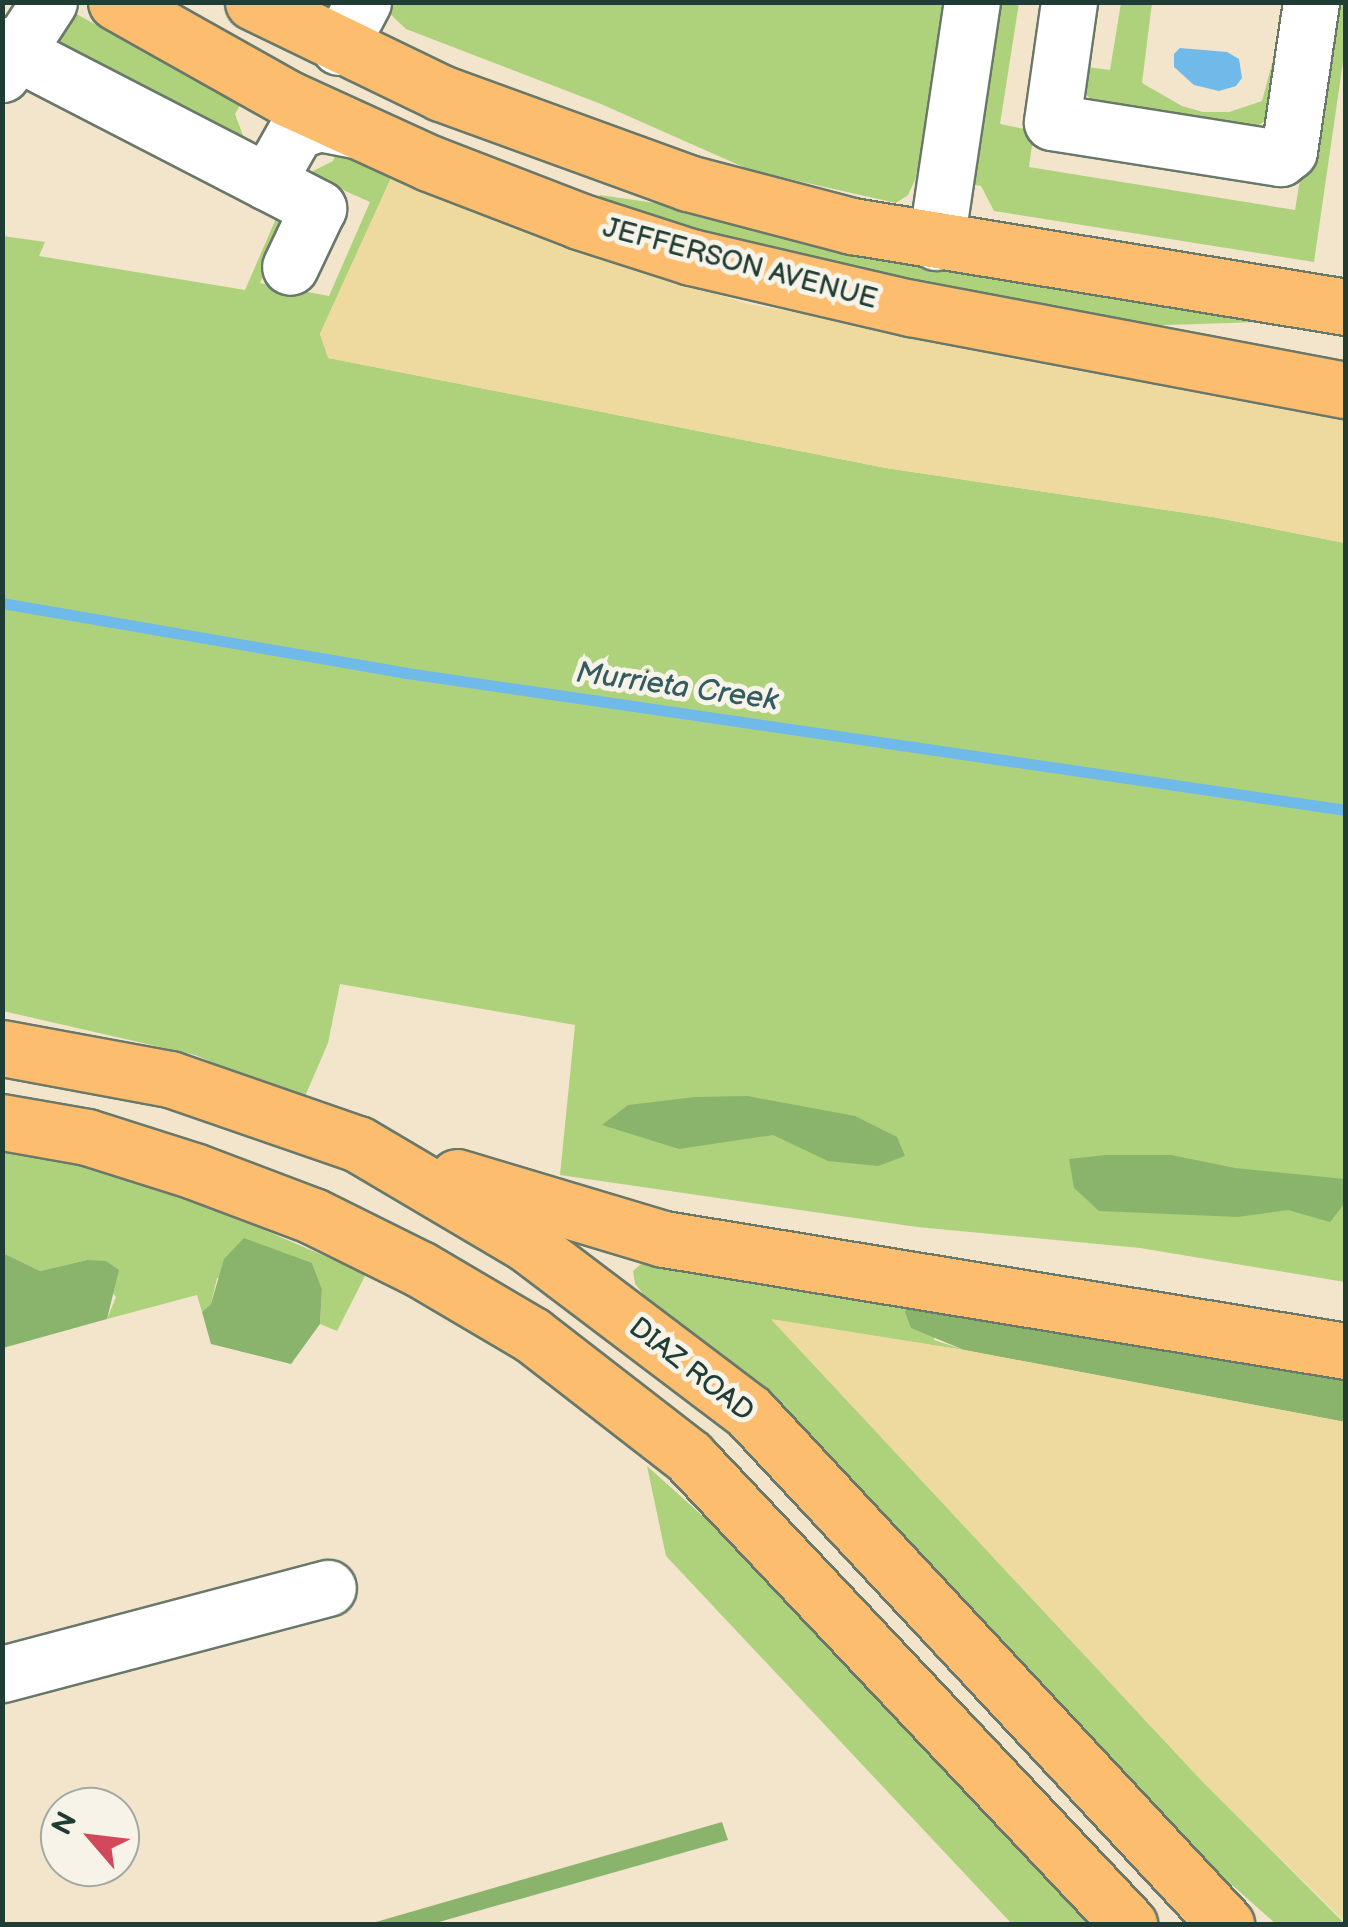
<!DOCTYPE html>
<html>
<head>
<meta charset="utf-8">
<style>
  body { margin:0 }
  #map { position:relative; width:1348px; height:1927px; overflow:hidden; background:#f2e5cc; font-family:"Balsamiq Sans",sans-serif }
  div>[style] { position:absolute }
  .green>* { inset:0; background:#aed27b }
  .forest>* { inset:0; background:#8ab46b }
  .sand>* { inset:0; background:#eeda9e }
  .water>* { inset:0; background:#70bae9 }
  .stream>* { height:11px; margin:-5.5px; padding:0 5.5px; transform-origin:5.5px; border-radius:5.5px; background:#70bae9 }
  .roads { filter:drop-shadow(2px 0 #697869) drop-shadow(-2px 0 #697869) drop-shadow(0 2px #697869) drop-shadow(0 -2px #697869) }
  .minor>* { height:55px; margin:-27.5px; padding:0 27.5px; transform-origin:27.5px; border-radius:27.5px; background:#fff }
  .major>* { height:55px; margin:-27.5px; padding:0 27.5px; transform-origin:27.5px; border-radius:27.5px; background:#fcbd6f }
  span { translate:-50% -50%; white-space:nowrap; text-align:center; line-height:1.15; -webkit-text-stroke:10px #f7f3e8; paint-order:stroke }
  .street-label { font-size:28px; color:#1f3d34 }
  .water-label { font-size:30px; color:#335c61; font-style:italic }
  .frame { position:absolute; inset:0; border:5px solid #1f3d34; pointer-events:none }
  .north { position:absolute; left:40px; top:1787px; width:100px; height:100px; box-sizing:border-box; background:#f7f3e8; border:2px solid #a1aaa0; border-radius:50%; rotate:298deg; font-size:28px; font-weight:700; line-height:40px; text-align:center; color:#1f3d34 }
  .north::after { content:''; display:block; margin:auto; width:35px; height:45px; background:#d1495b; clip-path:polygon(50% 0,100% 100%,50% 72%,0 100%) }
</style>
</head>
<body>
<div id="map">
  <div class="green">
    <div style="clip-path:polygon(387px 3px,954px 3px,915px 180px,908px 195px,896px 203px,750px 170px,601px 104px,406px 29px,390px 14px)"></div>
    <div style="clip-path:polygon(996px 3px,1019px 3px,1000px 124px,1034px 131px,1029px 167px,1295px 210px,1329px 3px,1345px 3px,1345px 48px,1314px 262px,994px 211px,981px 186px,969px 184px)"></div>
    <div style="clip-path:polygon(1121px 3px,1152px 3px,1142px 83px,1182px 106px,1203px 112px,1229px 112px,1262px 101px,1280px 34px,1270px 118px,1249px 131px,1094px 102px,1082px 91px,1079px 66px,1110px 70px)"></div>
    <div style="clip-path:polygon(73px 12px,240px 105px,235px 114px,244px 138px,251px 141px,246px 145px,49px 44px)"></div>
    <div style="clip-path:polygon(337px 151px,392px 176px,320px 334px,329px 358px,886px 468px,1213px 517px,1345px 543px,1345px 1282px,1140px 1248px,917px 1227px,560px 1175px,575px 1025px,340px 984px,328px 1043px,303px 1101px,195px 1055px,3px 1011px,3px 236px,45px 242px,39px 256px,245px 290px,281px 207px,291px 217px,260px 283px,329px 296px,370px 202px,307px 174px,333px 161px)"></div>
    <div style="clip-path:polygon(600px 195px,710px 211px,1259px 317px,1260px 322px,1136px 326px,757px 250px,598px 199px)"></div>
    <div style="clip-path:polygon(2px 1150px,57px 1158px,202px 1203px,366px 1274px,337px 1331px,320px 1324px,322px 1289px,312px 1263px,217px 1278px,211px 1304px,202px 1312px,197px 1295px,107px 1319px,116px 1297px,87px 1260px,40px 1271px,3px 1253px)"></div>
    <div style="clip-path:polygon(648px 1258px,937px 1299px,934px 1340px,964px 1350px,772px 1320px,1202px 1781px,1345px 1924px,1276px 1924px,1214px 1869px,1046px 1694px,810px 1434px,706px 1343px,649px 1301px,635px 1284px,633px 1271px)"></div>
    <div style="clip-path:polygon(647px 1466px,735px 1545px,1089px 1924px,1012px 1924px,666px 1556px)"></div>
  </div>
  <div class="forest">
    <div style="clip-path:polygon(747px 1096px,855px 1116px,897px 1137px,905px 1156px,878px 1166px,828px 1161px,773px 1135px,679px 1149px,602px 1125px,628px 1105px,695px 1097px)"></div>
    <div style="clip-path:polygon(1106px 1155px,1171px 1155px,1235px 1168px,1345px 1179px,1345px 1203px,1330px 1222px,1288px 1210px,1238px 1217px,1099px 1211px,1074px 1188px,1069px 1159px)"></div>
    <div style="clip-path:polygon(244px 1238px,312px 1263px,322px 1289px,320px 1324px,291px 1364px,211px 1344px,202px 1312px,211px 1304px,224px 1259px)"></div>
    <div style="clip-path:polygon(3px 1253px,40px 1271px,87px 1260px,106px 1261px,119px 1270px,107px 1319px,3px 1348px)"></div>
    <div style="clip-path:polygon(909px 1300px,1345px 1369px,1345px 1422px,964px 1350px,911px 1328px,905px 1312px)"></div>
    <div style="clip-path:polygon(722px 1822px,728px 1840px,432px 1924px,369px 1924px)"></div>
  </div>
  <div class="sand">
    <div style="clip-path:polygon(392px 176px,556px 243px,748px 304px,1345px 412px,1345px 543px,1213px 517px,886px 468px,328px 358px,320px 334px)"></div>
    <div style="clip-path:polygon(771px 1319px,964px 1350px,1345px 1422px,1345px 1922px,1202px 1781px)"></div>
  </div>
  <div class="water">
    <div style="clip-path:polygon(1180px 48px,1227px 52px,1239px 59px,1242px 78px,1236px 86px,1219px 91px,1194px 85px,1174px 67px,1174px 54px)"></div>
  </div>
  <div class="stream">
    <div style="left:2px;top:603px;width:404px;rotate:9.8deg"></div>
    <div style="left:400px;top:672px;width:956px;rotate:8.3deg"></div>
  </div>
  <div class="roads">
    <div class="minor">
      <div style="left:1069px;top:2px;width:121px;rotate:98.1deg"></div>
      <div style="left:1052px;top:122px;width:231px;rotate:9deg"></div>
      <div style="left:1280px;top:158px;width:11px;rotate:-38deg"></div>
      <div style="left:1289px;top:151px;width:151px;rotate:-81.6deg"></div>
      <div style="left:2px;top:45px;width:356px;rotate:27.3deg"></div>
      <div style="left:318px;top:208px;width:65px;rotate:115.4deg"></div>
      <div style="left:339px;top:47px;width:51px;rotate:-61.9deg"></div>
      <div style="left:2px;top:74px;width:86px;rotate:-56.9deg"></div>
      <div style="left:267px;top:182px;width:59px;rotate:-60.4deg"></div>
      <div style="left:296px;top:131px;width:24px;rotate:-19deg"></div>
      <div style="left:319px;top:123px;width:38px;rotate:11deg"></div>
      <div style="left:936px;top:242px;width:243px;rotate:-81.5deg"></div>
      <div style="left:2px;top:1674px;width:337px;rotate:-14.8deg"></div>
    </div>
    <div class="major">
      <div style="left:116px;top:2px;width:198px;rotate:29.3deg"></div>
      <div style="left:289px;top:99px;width:154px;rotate:24.6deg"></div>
      <div style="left:429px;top:163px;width:161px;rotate:21.1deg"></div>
      <div style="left:579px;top:221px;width:118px;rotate:17.8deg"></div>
      <div style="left:691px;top:257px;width:226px;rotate:13.1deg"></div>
      <div style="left:911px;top:308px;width:443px;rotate:10.7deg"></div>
      <div style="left:253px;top:2px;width:209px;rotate:25.8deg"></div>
      <div style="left:441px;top:93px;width:263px;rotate:20deg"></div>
      <div style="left:688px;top:183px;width:170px;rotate:14.7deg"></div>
      <div style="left:852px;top:226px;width:501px;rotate:9.31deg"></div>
      <div style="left:2px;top:1048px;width:171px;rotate:10.5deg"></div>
      <div style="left:170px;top:1079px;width:199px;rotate:19.1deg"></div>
      <div style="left:358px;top:1144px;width:196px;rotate:30.6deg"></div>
      <div style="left:527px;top:1244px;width:278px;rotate:37.1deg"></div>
      <div style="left:749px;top:1412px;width:700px;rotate:47.03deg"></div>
      <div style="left:2px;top:1122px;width:86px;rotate:10deg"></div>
      <div style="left:87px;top:1137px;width:112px;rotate:17.6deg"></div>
      <div style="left:194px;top:1171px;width:127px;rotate:20.7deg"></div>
      <div style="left:313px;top:1216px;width:119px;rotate:26.4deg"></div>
      <div style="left:420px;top:1269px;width:130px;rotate:30.5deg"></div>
      <div style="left:532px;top:1335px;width:199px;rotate:37.8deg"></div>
      <div style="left:689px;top:1457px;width:642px;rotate:46.71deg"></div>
      <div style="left:457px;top:1177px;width:216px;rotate:16.7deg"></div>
      <div style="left:664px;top:1239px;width:691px;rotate:9.33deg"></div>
    </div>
  </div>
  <div class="street-label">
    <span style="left:740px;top:264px;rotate:15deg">JEFFERSON AVENUE</span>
    <span style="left:691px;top:1370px;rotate:38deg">DIAZ ROAD</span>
  </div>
  <div class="water-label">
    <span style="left:677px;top:687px;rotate:8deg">Murrieta Creek</span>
  </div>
  <div class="frame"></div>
  <div class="north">N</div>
</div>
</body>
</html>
